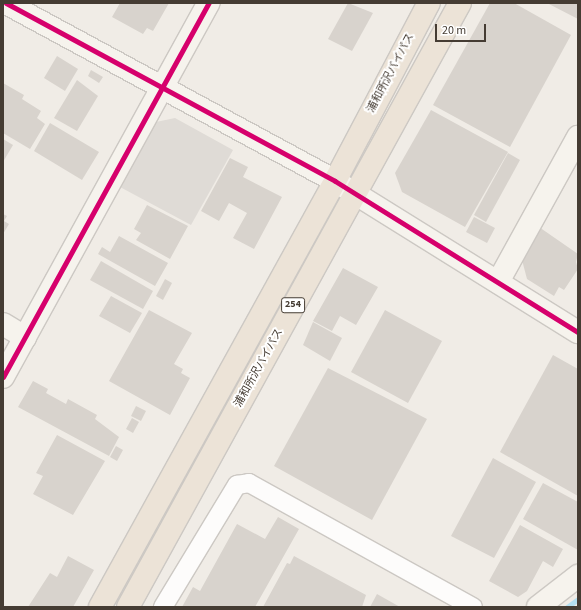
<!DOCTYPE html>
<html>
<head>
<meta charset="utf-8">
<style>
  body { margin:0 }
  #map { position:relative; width:581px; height:610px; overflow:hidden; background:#f0ece6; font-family:"Source Sans 3","Noto Sans JP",sans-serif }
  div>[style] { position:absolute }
  .parking>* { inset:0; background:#dfdbd6 }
  .stream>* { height:5px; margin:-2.5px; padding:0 2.5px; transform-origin:2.5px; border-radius:2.5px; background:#b4dff0 }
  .building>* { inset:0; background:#d8d3cd }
  .roads { filter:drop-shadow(1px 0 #ccc8c3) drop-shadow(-1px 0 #ccc8c3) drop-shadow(0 1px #ccc8c3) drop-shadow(0 -1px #ccc8c3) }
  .street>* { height:18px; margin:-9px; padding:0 9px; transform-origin:9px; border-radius:9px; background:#fdfcfb }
  .secondary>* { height:22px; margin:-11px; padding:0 11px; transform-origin:11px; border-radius:11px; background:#f6f3ed }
  .highway>* { height:22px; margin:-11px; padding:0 11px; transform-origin:11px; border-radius:11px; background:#ece3d7 }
  .cycleway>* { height:5px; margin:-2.5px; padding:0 2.5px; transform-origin:2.5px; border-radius:2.5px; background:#d6006c }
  span { translate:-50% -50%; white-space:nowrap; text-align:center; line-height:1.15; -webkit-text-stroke:4px #fff; paint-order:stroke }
  .shield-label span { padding:1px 3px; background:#fff; border:1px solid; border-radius:3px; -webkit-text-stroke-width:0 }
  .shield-label { font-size:10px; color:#453c33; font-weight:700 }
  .street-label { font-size:11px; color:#453c33 }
  .frame { position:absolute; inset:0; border:4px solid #453c33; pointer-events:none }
  .scale { position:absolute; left:435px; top:24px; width:51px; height:18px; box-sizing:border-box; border:2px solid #453c33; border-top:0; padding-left:5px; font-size:12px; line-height:14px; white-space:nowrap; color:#453c33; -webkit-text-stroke:3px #fff; paint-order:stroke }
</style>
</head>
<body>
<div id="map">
  <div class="parking">
    <div style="clip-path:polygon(175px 118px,233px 150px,191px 225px,120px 187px,156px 122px)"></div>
  </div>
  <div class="stream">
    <div style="left:567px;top:607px;width:14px;rotate:-36deg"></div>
  </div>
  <div class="building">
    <div style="clip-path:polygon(120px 3px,169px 3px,153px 31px,147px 28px,143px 34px,112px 17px)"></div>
    <div style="clip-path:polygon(348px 3px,373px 13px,352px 51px,328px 39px)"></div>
    <div style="clip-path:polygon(490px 3px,514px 3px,571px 35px,510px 147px,433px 105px)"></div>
    <div style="clip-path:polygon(547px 3px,578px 3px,578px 19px)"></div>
    <div style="clip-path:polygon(57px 56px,78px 69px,65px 91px,44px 78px)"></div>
    <div style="clip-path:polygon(91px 70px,103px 77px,99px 83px,88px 76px)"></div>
    <div style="clip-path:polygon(77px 80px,98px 96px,77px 131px,54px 118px)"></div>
    <div style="clip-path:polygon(3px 83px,24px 95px,22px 99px,41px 111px,37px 118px,45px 124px,30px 149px,3px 133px)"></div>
    <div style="clip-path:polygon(431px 110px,508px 152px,465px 227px,402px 192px,395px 173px)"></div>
    <div style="clip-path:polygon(50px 123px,99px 152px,82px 180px,34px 151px)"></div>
    <div style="clip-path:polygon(3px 139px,13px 145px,3px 162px)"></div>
    <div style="clip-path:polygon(508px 153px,520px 160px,486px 222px,474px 215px)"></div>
    <div style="clip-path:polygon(230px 158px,248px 167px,243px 177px,282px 197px,254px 249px,233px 238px,247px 213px,229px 203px,219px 221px,201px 211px)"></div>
    <div style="clip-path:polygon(147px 205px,188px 226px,170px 259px,136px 240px,141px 233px,134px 229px)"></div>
    <div style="clip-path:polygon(3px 214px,7px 216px,4px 221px,9px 224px,3px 234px)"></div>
    <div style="clip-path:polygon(474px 217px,495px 228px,487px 243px,466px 232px)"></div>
    <div style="clip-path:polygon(539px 227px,578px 254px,576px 262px,578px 269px,564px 290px,559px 287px,554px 296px,527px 279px,522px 260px)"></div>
    <div style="clip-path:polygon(119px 236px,168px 263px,155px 286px,98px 254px,102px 247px,110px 252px)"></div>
    <div style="clip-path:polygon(101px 261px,153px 291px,143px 309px,90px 280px)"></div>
    <div style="clip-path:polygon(343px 268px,378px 287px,356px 325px,340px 316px,332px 331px,313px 321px)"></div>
    <div style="clip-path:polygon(165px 279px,172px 283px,163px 300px,156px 296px)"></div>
    <div style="clip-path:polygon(111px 296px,142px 313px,130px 333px,99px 316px)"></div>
    <div style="clip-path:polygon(149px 310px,192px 333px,174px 364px,183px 369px,181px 373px,190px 378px,170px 415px,109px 381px)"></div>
    <div style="clip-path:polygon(385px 310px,442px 341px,408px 403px,351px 372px)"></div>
    <div style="clip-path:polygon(313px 322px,342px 338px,330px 361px,303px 345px)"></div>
    <div style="clip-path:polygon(553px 355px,578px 369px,578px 496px,500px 452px)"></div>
    <div style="clip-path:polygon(328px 368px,427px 419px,372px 520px,274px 466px)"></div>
    <div style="clip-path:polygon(33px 381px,48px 389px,46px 393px,66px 404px,68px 399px,97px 415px,95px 419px,119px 437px,109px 456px,18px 407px)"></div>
    <div style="clip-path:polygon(136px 406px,146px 411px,141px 421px,131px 416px)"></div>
    <div style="clip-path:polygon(132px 418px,139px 422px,133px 433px,126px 429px)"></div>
    <div style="clip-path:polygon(57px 435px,105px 461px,73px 515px,33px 494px,43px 476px,36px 473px)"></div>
    <div style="clip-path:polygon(116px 446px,123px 450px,117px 461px,110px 457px)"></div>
    <div style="clip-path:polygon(493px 458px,536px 482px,494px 558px,451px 536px)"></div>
    <div style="clip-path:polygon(543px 483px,578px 502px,578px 550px,523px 519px)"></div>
    <div style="clip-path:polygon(278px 517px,299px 529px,255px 607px,182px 607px,193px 587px,200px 591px,237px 524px,265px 539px)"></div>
    <div style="clip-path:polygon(520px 525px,563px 549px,553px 567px,543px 561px,527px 591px,518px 597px,489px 581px)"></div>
    <div style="clip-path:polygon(68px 556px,94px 570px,73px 607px,28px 607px,50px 573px,57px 577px)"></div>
    <div style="clip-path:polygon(294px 556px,366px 595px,362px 607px,263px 607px,287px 563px,290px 564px)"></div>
    <div style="clip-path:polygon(377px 594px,400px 607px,370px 607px)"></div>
  </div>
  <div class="roads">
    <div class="street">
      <div style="left:163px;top:607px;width:143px;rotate:-58.8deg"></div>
      <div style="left:237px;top:485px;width:12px;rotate:-9deg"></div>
      <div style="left:249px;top:483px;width:256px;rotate:29deg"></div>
    </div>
    <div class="secondary">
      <div style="left:6px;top:3px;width:374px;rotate:28.4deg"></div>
      <div style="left:335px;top:181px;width:286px;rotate:31.9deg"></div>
      <div style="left:498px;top:282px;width:166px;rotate:-61.1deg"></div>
      <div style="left:3px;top:324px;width:26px;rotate:31deg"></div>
      <div style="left:3px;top:377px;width:427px;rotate:-61.2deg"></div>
      <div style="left:538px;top:607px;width:51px;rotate:-37.8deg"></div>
    </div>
    <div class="highway">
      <div style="left:100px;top:607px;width:487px;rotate:-61.1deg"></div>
      <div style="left:335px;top:181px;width:201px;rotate:-62.2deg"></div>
      <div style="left:128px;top:607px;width:689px;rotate:-61.2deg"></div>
    </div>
  </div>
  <div class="cycleway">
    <div style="left:6px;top:3px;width:374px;rotate:28.4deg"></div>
    <div style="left:335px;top:181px;width:286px;rotate:31.9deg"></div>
    <div style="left:3px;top:377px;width:427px;rotate:-61.2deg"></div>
  </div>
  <div class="shield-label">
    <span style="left:293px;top:305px">254</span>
  </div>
  <div class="street-label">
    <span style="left:391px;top:73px;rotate:-62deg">浦和所沢バイパス</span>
    <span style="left:259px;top:368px;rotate:-61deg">浦和所沢バイパス</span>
  </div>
  <div class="frame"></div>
  <div class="scale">20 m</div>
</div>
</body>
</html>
